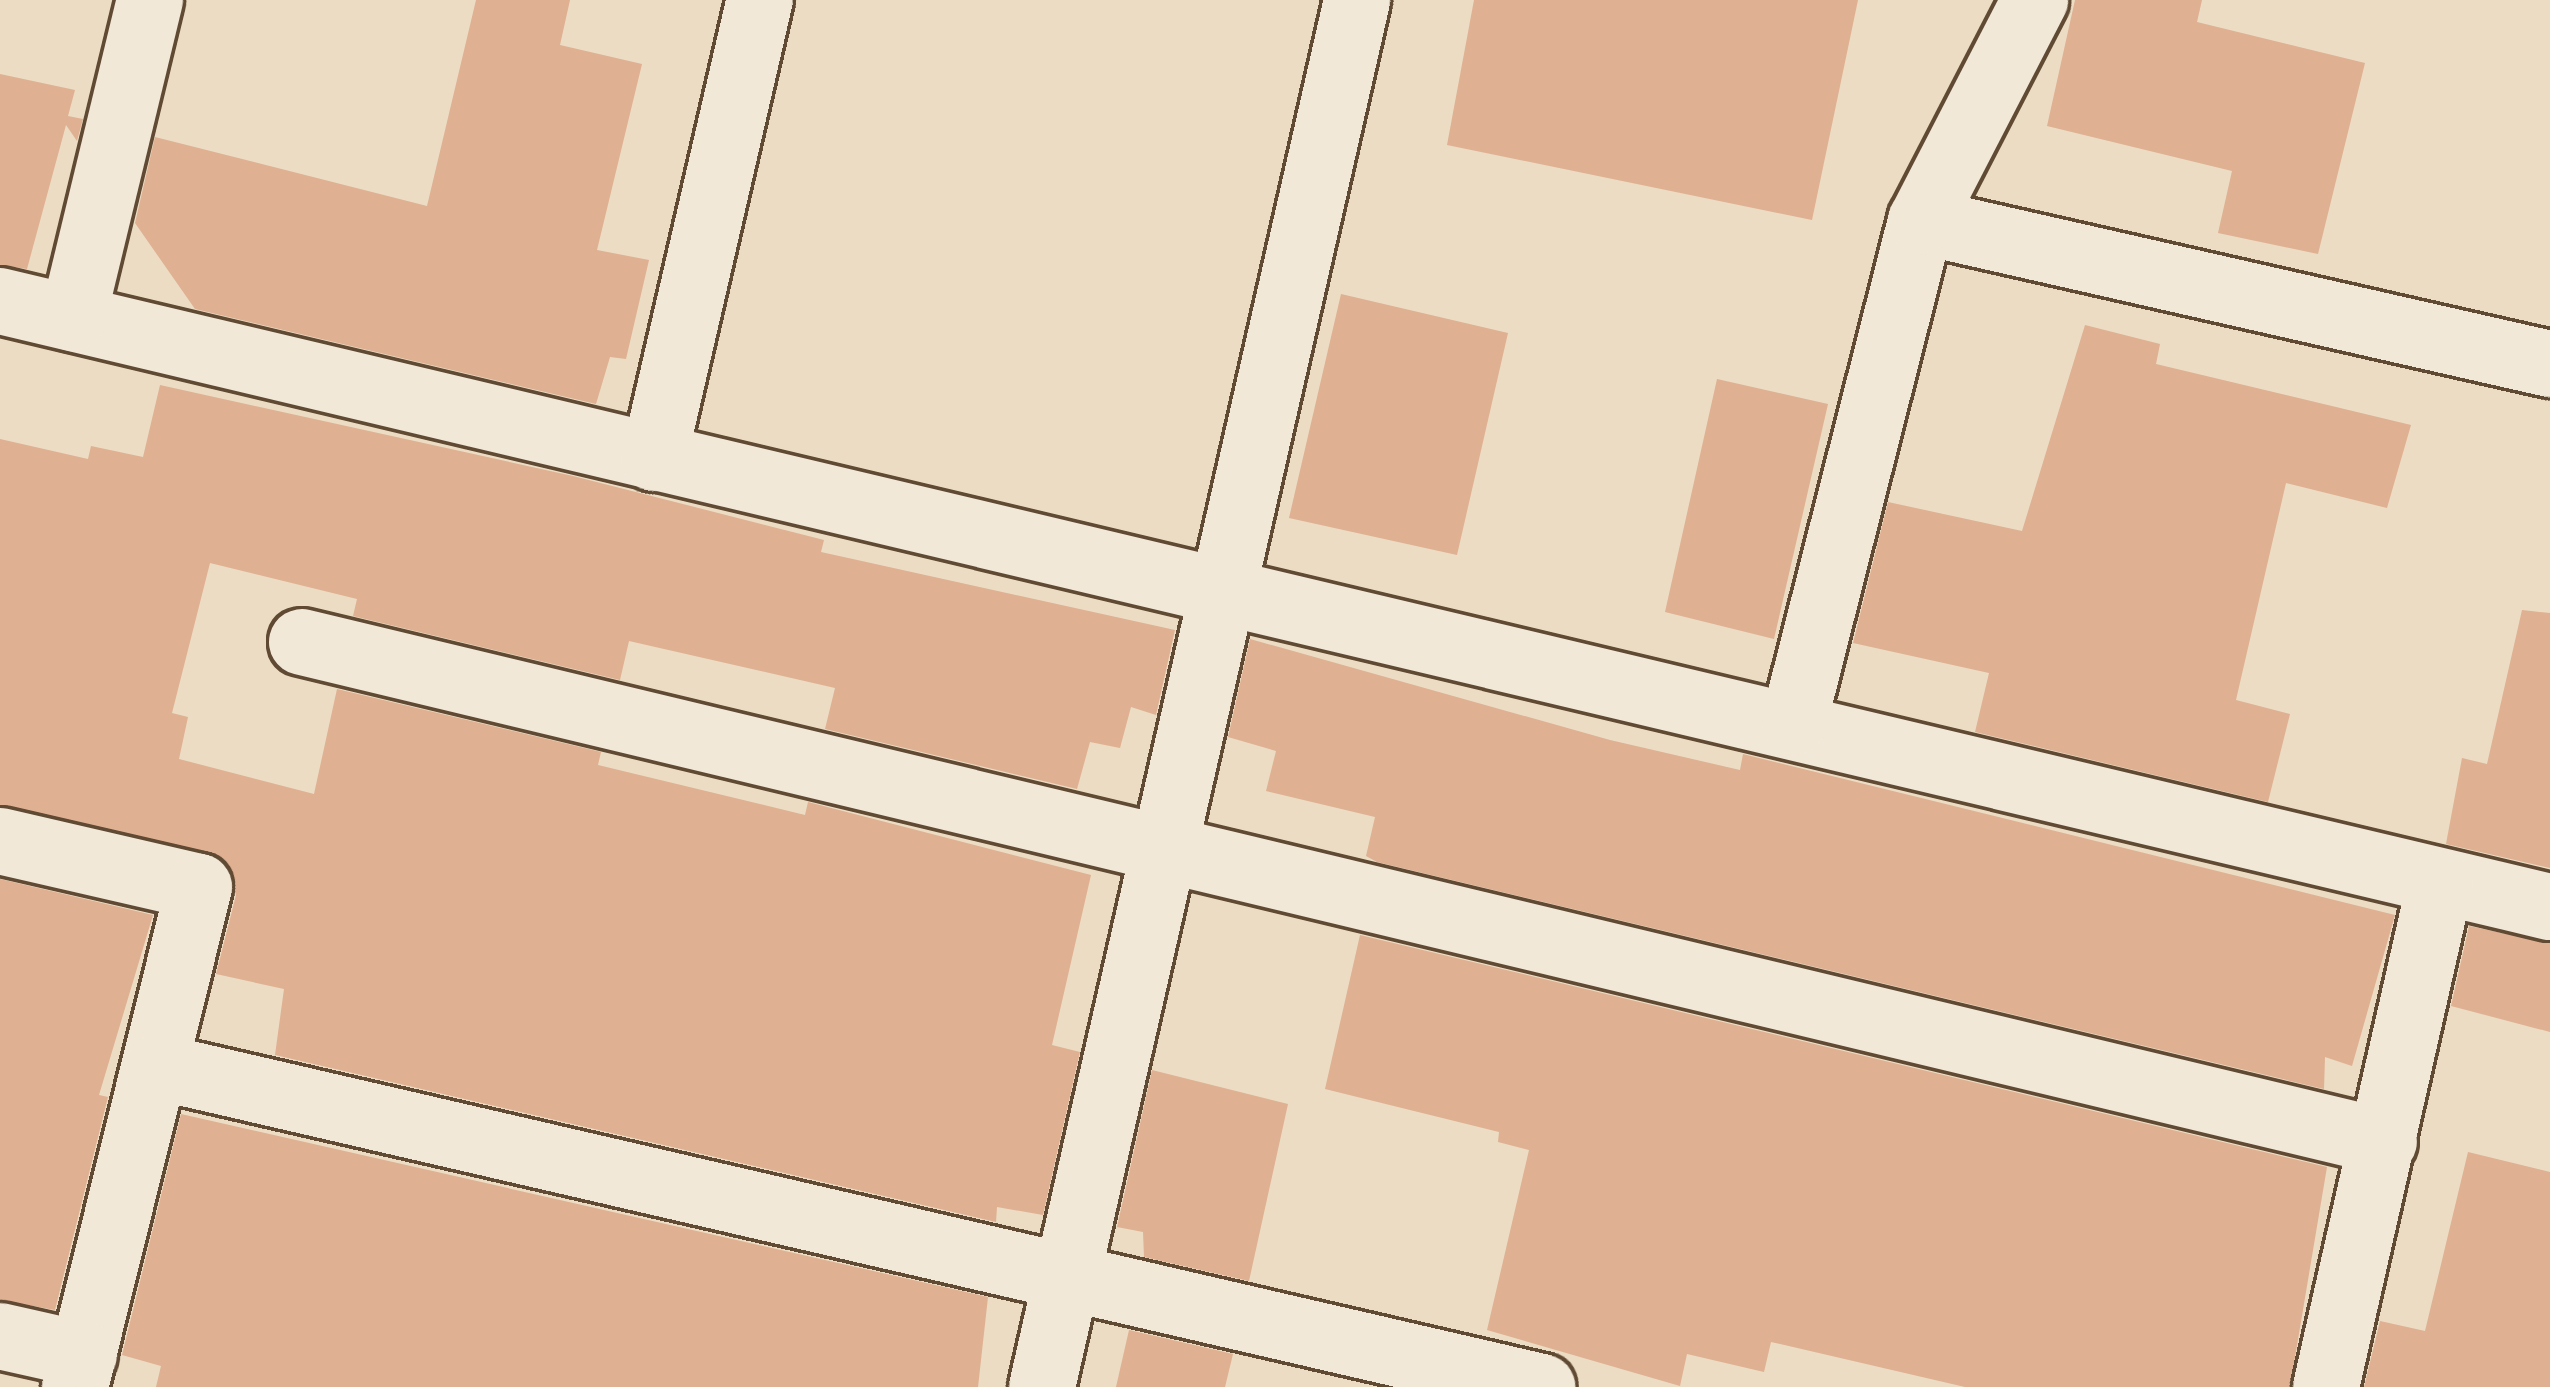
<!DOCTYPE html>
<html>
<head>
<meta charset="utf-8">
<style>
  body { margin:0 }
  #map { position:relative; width:2550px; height:1387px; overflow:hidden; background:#ebdcc3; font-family:"IM FELL Double Pica",serif }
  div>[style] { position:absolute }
  .building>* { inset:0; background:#dfb091 }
  .roads { filter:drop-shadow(3px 0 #604a34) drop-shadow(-3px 0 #604a34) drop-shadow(0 3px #604a34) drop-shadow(0 -3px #604a34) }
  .minor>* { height:66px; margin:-33px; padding:0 33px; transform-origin:33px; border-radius:33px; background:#f2e8d8 }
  span { translate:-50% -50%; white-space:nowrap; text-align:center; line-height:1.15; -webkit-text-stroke:12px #f2e8d8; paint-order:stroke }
</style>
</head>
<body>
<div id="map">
  <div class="building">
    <div style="clip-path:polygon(476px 0,570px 0,560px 45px,642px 64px,597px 250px,649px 260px,626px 359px,610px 357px,596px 404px,195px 309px,135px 223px,155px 137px,427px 206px)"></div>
    <div style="clip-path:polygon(1474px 0,1858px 0,1812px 220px,1447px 145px)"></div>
    <div style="clip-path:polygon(2075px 0,2202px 0,2197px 22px,2365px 63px,2318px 254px,2218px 233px,2232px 171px,2047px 126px)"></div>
    <div style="clip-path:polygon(0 74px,75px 90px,68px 116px,83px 119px,77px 141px,66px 125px,27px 269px,0 265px)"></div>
    <div style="clip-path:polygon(1341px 294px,1508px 333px,1457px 555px,1289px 518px)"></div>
    <div style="clip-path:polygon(2085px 325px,2160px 344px,2156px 364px,2411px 425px,2387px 508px,2286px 483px,2236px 700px,2290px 714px,2268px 802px,1975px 732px,1989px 673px,1853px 643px,1888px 502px,2022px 531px)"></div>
    <div style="clip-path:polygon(1717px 379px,1828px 404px,1774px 639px,1665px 612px)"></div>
    <div style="clip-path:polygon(160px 385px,573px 476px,824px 540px,821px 552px,1175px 630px,1156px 715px,1131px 707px,1120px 748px,1090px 742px,1077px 789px,825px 729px,835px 688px,629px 641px,620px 680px,353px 616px,357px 599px,210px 563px,172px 713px,188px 717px,179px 759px,314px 794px,337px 689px,601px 752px,598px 765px,805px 815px,808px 802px,1091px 875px,1052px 1045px,1080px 1052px,1043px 1215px,997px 1207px,996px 1222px,275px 1055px,284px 989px,216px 974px,236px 895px,224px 859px,0 805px,0 439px,88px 459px,91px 446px,143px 457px)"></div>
    <div style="clip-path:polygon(2522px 610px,2550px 613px,2550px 868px,2446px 844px,2462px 758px,2487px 764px)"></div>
    <div style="clip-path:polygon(1250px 639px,1610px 740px,1740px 770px,1743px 754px,2395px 915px,2352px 1066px,2325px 1057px,2324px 1089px,1377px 862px,1366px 856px,1375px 817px,1266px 791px,1276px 751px,1228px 737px)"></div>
    <div style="clip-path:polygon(0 879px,153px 915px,99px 1095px,108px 1097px,55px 1310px,0 1300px)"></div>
    <div style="clip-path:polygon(2469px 926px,2550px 943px,2550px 1032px,2451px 1006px)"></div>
    <div style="clip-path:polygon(1360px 935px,2327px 1167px,2290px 1387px,1965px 1387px,1771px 1342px,1764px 1372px,1687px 1354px,1680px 1386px,1487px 1330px,1529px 1150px,1498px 1142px,1499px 1132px,1325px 1089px)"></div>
    <div style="clip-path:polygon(1152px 1070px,1288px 1104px,1249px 1281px,1144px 1257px,1143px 1232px,1117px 1227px)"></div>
    <div style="clip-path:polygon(181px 1114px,988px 1297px,978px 1387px,156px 1387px,161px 1366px,122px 1355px)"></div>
    <div style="clip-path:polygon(2468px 1152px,2550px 1172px,2550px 1387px,2364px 1387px,2380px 1321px,2425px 1331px)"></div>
    <div style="clip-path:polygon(1129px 1330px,1233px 1354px,1225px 1387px,1116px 1387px)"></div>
  </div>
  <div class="roads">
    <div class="minor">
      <div style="left:1921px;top:221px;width:645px;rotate:12.81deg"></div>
      <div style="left:0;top:301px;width:2621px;rotate:13.37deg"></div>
      <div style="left:73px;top:318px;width:327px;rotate:-76.4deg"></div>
      <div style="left:654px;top:458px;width:470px;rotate:-77deg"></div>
      <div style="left:302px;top:642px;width:2141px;rotate:13.5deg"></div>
      <div style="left:1794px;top:722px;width:517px;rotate:-75.78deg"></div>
      <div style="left:1921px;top:221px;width:249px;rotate:-62.7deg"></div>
      <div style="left:0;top:841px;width:204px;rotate:13deg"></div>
      <div style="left:199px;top:887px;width:515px;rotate:103.93deg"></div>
      <div style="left:159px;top:1067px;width:1420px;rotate:13.03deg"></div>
      <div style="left:0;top:1336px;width:86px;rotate:12.7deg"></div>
      <div style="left:1042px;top:1387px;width:1422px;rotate:-77.2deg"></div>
      <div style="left:2326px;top:1387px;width:516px;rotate:-77.23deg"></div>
    </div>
  </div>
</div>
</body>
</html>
